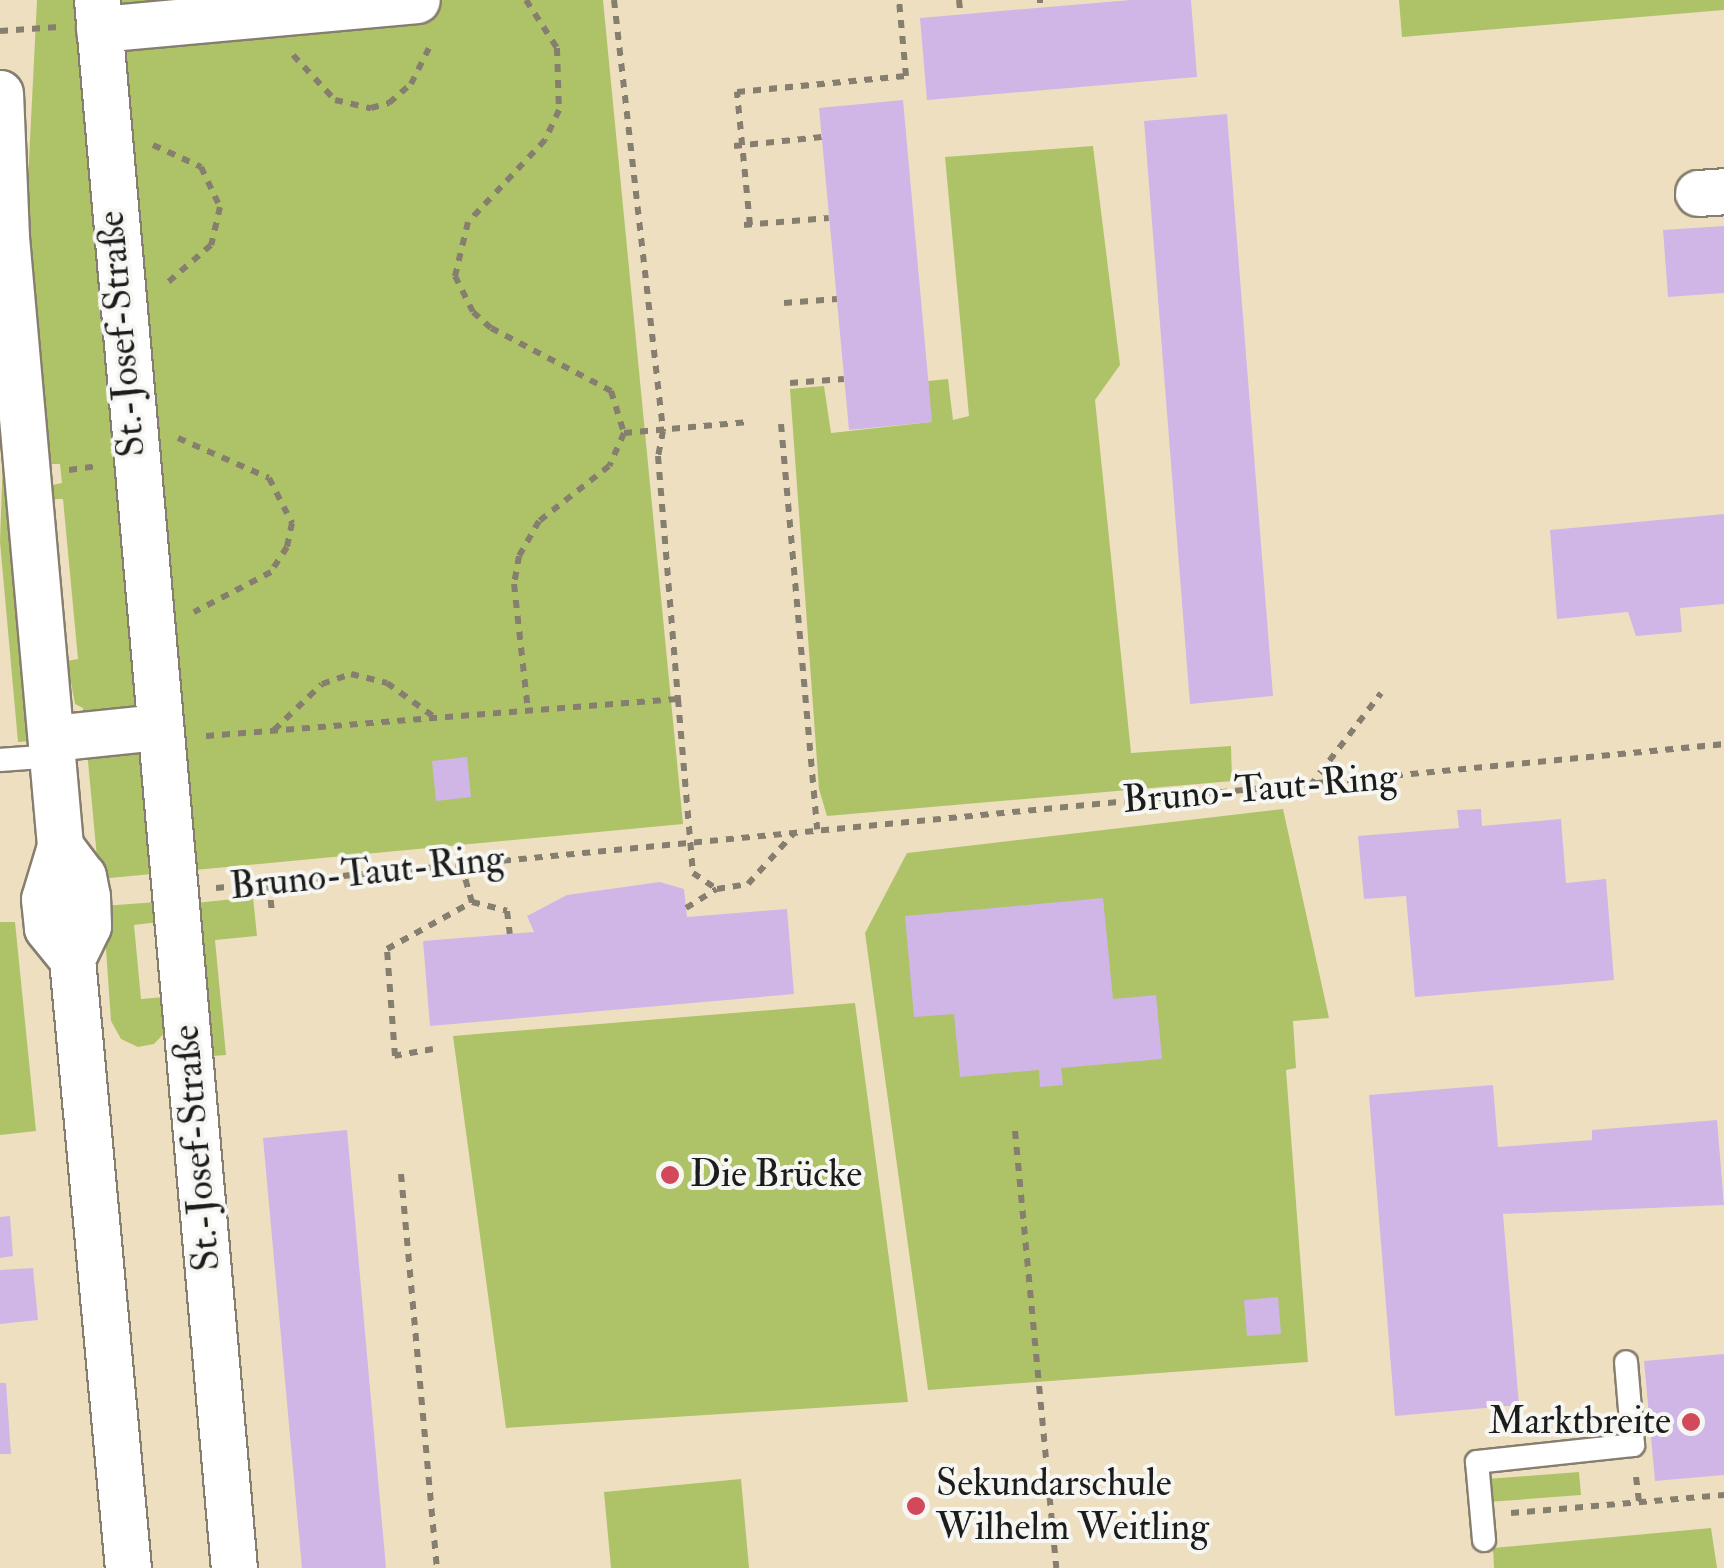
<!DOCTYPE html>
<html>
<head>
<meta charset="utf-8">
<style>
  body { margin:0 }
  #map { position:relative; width:1724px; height:1568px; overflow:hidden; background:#efdfc1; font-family:"IM FELL Double Pica",serif }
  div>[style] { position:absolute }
  .green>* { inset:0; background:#aec367 }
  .building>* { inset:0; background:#d0b6e6 }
  .path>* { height:6px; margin-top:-3px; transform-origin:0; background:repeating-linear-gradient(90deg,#867e6e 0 8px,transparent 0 16px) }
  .roads { filter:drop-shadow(2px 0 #867e6e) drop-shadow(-2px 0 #867e6e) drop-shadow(0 2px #867e6e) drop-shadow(0 -2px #867e6e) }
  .lane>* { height:22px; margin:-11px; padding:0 11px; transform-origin:11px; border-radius:11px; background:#fff }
  .street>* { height:45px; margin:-22.5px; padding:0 22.5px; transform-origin:22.5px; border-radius:22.5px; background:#fff }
  .dots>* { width:28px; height:28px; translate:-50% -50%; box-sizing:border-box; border:5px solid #f6f6f2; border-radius:50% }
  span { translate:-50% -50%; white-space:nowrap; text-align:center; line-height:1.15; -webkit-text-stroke:8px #f6f6f2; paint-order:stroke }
  .street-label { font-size:38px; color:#1c1c1c }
  .poi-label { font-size:38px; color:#1c1c1c }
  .left { translate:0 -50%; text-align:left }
  .right { translate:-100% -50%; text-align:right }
</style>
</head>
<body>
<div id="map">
  <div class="green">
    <div style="clip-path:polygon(37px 0,603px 0,683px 824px,99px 879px,83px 708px,75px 704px,67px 661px,78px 659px,63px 499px,53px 499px,52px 485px,62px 483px,60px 464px,47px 464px,27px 200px)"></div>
    <div style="clip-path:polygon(1399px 0,1724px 0,1724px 10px,1402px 37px)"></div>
    <div style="clip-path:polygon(1093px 146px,1120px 365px,1095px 400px,1131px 753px,1231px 746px,1232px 781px,827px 816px,819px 789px,790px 389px,824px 386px,831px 433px,931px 422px,928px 381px,948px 379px,953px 420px,969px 416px,945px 157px)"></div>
    <div style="clip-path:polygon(4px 427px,30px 741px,18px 742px,0 542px)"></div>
    <div style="clip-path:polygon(1283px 809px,1329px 1018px,1293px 1021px,1296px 1068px,1286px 1070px,1308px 1362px,928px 1390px,865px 933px,907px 853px)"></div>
    <div style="clip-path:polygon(253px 897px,257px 936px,215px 940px,226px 1055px,199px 1057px,186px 904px)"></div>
    <div style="clip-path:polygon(157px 902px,159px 922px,134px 925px,141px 999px,165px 997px,168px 1029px,154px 1044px,138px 1047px,121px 1039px,111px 1021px,103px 906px)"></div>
    <div style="clip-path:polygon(0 922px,15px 922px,36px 1131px,0 1135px)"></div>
    <div style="clip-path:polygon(855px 1003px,908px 1402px,506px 1428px,453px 1036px)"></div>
    <div style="clip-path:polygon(1579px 1472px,1581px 1495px,1488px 1502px,1487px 1479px)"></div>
    <div style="clip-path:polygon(741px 1479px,749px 1568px,611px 1568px,604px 1492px)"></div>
    <div style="clip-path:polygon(1711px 1528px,1717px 1568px,1494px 1568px,1493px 1548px)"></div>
  </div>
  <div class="building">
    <div style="clip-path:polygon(1130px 0,1191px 0,1197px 77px,927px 100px,920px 18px)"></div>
    <div style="clip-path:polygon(903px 100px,932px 422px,849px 430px,819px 108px)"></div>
    <div style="clip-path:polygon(1227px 114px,1273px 696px,1190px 704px,1144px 121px)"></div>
    <div style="clip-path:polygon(1724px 226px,1724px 293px,1668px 297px,1663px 230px)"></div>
    <div style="clip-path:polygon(1724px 514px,1724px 604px,1680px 608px,1682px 632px,1636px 636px,1628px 612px,1557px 619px,1550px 530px)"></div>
    <div style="clip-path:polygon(467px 757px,471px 797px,436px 801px,432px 761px)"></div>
    <div style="clip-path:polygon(1481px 809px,1482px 826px,1561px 819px,1566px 883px,1606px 879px,1614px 980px,1415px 997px,1406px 896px,1364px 899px,1358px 836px,1459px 828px,1457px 810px)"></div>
    <div style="clip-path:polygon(660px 882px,684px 889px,687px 917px,787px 909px,794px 994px,430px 1026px,423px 941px,534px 932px,527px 916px,567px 895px)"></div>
    <div style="clip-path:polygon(1103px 898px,1113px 999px,1156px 995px,1162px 1059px,1061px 1068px,1063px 1085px,1040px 1087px,1039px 1070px,960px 1077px,954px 1014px,914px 1017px,905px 916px)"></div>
    <div style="clip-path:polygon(1493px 1085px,1498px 1147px,1592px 1140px,1592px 1130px,1717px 1120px,1724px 1205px,1503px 1214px,1519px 1405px,1395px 1416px,1369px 1095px)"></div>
    <div style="clip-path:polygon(347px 1130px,386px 1568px,302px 1568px,263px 1138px)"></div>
    <div style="clip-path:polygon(10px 1216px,13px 1256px,0 1258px,0 1217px)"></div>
    <div style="clip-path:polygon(33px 1268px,38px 1320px,0 1324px,0 1270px)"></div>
    <div style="clip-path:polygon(1278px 1297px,1281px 1334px,1247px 1336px,1244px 1300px)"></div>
    <div style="clip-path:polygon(1724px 1354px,1724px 1475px,1655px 1481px,1644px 1361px)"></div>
    <div style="clip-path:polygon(0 1383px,6px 1383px,11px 1454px,0 1454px)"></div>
  </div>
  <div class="path">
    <div style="left:526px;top:0;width:57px;rotate:57.1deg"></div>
    <div style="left:557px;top:48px;width:62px;rotate:88.2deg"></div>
    <div style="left:559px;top:110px;width:33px;rotate:115deg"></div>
    <div style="left:545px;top:140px;width:112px;rotate:133.2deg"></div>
    <div style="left:468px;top:222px;width:56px;rotate:103.5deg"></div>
    <div style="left:455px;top:276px;width:40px;rotate:63.4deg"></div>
    <div style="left:473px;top:312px;width:24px;rotate:42deg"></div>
    <div style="left:491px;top:328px;width:136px;rotate:27.7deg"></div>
    <div style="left:611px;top:391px;width:44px;rotate:72.8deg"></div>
    <div style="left:624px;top:433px;width:36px;rotate:114deg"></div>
    <div style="left:609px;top:466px;width:89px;rotate:141.8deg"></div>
    <div style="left:539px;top:521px;width:40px;rotate:119.7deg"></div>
    <div style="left:519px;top:556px;width:28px;rotate:100deg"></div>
    <div style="left:514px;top:584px;width:127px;rotate:83.7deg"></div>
    <div style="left:614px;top:0;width:434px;rotate:83.5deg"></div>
    <div style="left:663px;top:431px;width:25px;rotate:101deg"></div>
    <div style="left:658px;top:456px;width:244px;rotate:85.3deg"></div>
    <div style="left:959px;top:0;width:10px;rotate:84deg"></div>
    <div style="left:1040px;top:0;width:3px;rotate:90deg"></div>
    <div style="left:0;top:31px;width:58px;rotate:-3.9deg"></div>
    <div style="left:293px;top:55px;width:62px;rotate:47deg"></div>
    <div style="left:335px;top:100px;width:37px;rotate:13deg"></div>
    <div style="left:371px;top:108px;width:19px;rotate:-16deg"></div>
    <div style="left:389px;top:103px;width:29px;rotate:-41deg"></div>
    <div style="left:411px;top:84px;width:45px;rotate:-63.4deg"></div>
    <div style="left:153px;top:145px;width:53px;rotate:24.6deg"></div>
    <div style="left:201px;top:167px;width:44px;rotate:64.6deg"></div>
    <div style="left:220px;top:207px;width:39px;rotate:103deg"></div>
    <div style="left:211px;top:245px;width:60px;rotate:139.1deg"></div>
    <div style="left:734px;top:146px;width:88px;rotate:-5.8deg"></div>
    <div style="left:744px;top:225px;width:85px;rotate:-4.7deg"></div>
    <div style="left:750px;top:225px;width:134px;rotate:-95.6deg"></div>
    <div style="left:737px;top:92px;width:170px;rotate:-5.4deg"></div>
    <div style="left:906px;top:76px;width:76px;rotate:-95.3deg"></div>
    <div style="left:784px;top:303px;width:53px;rotate:-4.3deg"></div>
    <div style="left:790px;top:383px;width:54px;rotate:-4.2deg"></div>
    <div style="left:781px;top:424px;width:407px;rotate:84.9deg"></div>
    <div style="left:624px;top:433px;width:125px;rotate:-5deg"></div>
    <div style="left:178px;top:438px;width:99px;rotate:23.7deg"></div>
    <div style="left:269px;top:478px;width:51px;rotate:62.9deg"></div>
    <div style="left:292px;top:523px;width:25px;rotate:102deg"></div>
    <div style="left:287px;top:547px;width:30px;rotate:123deg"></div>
    <div style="left:271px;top:572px;width:87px;rotate:152.5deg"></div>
    <div style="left:69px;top:470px;width:28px;rotate:-8deg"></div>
    <div style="left:274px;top:730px;width:66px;rotate:-43.8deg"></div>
    <div style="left:322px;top:684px;width:31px;rotate:-19deg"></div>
    <div style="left:351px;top:674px;width:37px;rotate:14deg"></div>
    <div style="left:387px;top:683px;width:62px;rotate:35.8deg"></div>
    <div style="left:206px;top:736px;width:473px;rotate:-4.5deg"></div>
    <div style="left:678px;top:699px;width:175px;rotate:85.1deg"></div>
    <div style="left:693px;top:873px;width:29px;rotate:34deg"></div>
    <div style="left:717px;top:889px;width:31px;rotate:-9deg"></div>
    <div style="left:748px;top:884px;width:69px;rotate:-48deg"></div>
    <div style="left:1310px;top:786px;width:117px;rotate:-52.6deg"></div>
    <div style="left:461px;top:864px;width:40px;rotate:74deg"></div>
    <div style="left:472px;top:902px;width:36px;rotate:14deg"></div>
    <div style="left:507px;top:911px;width:23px;rotate:83deg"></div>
    <div style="left:269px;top:884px;width:29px;rotate:84deg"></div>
    <div style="left:216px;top:888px;width:1515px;rotate:-5.45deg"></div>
    <div style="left:686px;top:908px;width:36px;rotate:-32deg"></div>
    <div style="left:433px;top:1049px;width:39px;rotate:170deg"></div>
    <div style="left:395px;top:1056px;width:107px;rotate:-94.3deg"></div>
    <div style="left:387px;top:949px;width:97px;rotate:-28.9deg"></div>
    <div style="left:1015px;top:1131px;width:439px;rotate:84.6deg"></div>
    <div style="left:401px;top:1174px;width:396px;rotate:84.8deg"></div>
    <div style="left:1636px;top:1477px;width:25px;rotate:83deg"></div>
    <div style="left:1511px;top:1513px;width:214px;rotate:-4.8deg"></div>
  </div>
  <div class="roads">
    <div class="lane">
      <div style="left:0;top:760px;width:54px;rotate:-4.2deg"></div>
      <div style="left:1484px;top:1540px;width:78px;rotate:-95.1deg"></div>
      <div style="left:1477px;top:1462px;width:157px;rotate:-6.2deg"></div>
      <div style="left:1633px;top:1445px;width:83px;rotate:-94.8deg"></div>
    </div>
    <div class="street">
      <div style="left:97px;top:0;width:1574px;rotate:85.01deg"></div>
      <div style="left:99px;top:29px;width:319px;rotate:-5.2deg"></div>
      <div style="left:0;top:93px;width:144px;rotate:87.6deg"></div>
      <div style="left:6px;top:237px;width:611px;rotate:84.93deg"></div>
      <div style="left:60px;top:846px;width:55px;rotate:106.8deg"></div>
      <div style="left:44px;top:899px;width:29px;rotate:84deg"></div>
      <div style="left:47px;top:928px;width:40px;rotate:51deg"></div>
      <div style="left:1698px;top:193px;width:26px;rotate:-4deg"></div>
      <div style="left:52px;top:738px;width:107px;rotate:-5.9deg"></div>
      <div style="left:60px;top:846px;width:38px;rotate:53deg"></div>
      <div style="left:83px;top:876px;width:20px;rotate:79deg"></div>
      <div style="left:87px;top:896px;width:30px;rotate:88deg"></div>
      <div style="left:88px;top:926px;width:37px;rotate:116deg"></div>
      <div style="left:72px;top:959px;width:612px;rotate:84.75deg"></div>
    </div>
  </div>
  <div class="dots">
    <div style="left:670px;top:1175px;background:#d1495b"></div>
    <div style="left:1691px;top:1422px;background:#d1495b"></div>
    <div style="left:916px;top:1506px;background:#d1495b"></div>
  </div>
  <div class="street-label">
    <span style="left:122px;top:334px;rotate:-95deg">St.-Josef-Straße</span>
    <span style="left:1260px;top:789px;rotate:-5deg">Bruno-Taut-Ring</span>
    <span style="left:367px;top:873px;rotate:-6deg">Bruno-Taut-Ring</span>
    <span style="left:197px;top:1148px;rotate:-95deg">St.-Josef-Straße</span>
  </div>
  <div class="poi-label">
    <span class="left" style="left:690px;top:1175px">Die Brücke</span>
    <span class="right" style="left:1671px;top:1422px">Marktbreite</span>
    <span class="left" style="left:936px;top:1506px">Sekundarschule<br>Wilhelm Weitling</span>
  </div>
</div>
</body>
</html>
